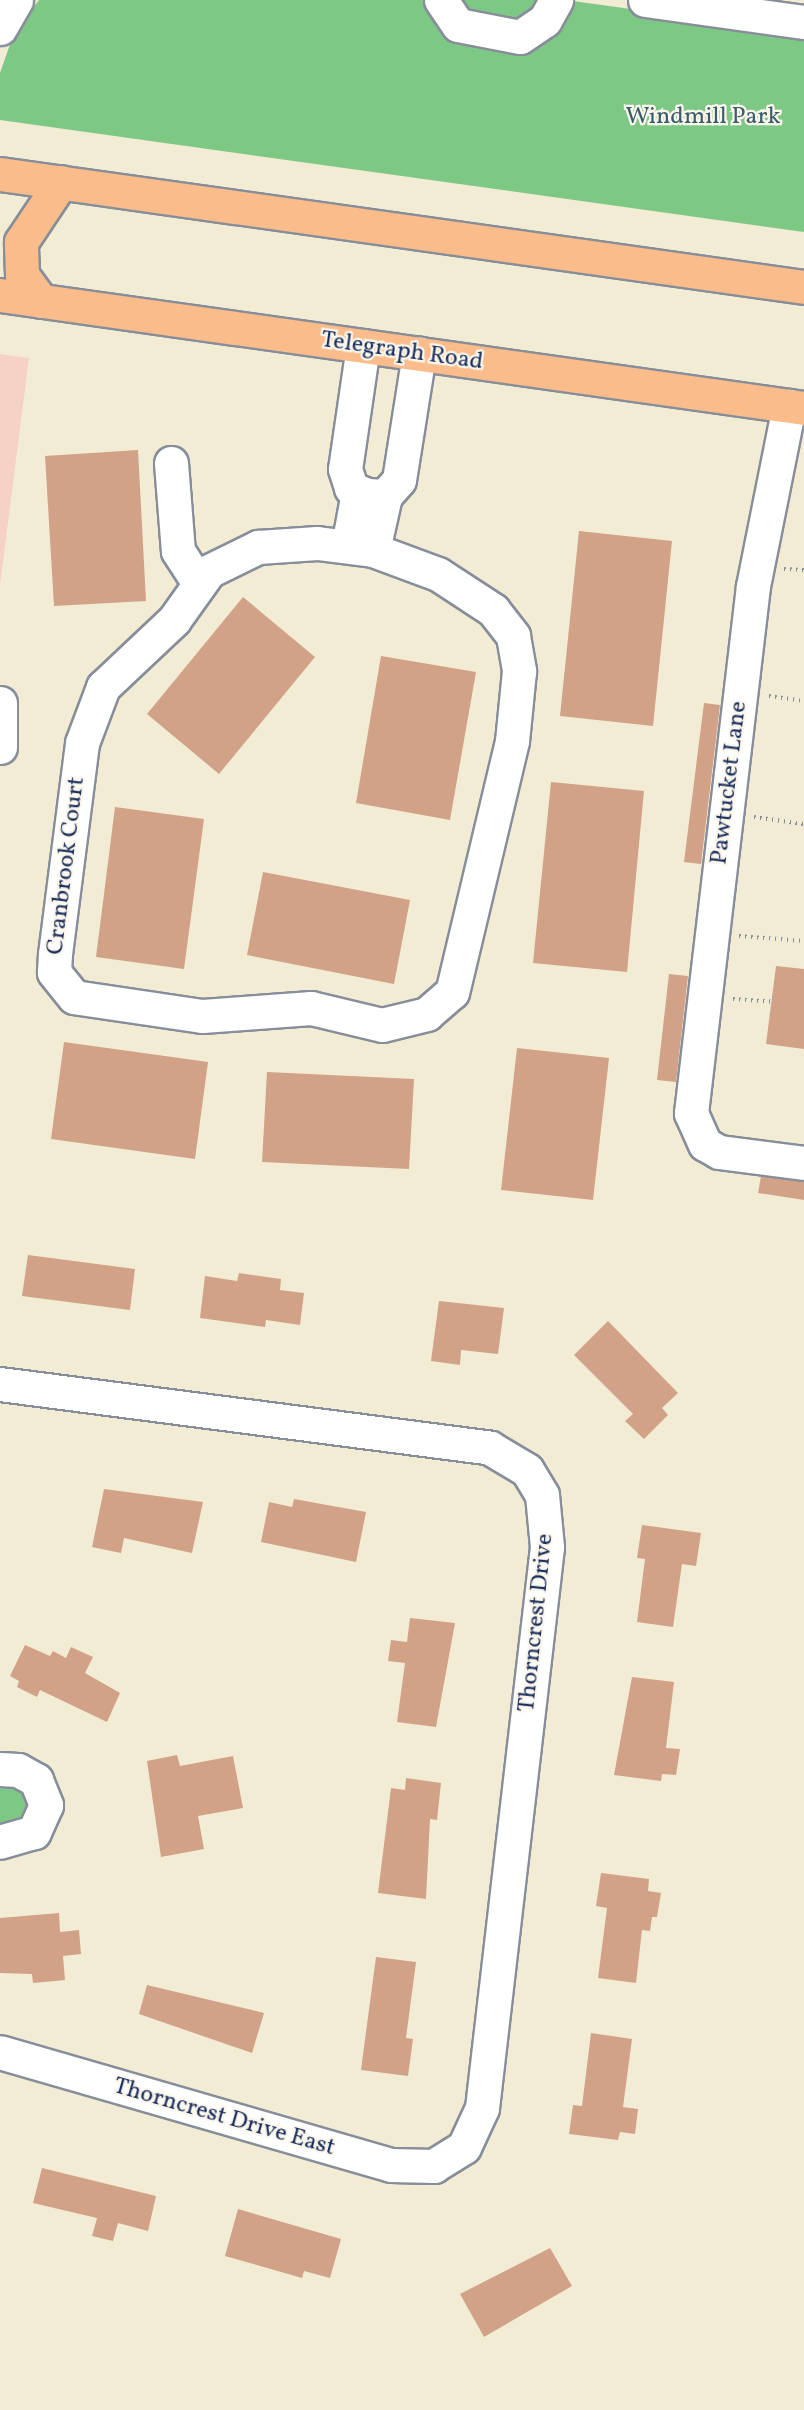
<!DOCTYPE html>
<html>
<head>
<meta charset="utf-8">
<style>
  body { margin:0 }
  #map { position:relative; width:804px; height:2410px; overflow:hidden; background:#f3ecd5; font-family:Vollkorn,serif }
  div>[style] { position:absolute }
  .built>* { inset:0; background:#f6d2c5 }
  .green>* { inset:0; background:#7ec885 }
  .building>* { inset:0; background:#d1a287 }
  .path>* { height:4px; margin-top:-2px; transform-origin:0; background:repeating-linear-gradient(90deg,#878e9a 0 1.5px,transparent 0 6px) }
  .roads { filter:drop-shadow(2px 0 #878e9a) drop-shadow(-2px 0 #878e9a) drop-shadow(0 2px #878e9a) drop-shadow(0 -2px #878e9a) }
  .minor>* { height:33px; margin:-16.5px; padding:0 16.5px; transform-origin:16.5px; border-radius:16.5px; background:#fff }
  .highway>* { height:33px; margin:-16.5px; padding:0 16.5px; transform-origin:16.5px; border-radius:16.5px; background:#fabc8b }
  span { translate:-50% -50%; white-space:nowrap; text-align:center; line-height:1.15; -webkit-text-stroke:4.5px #fbf7ec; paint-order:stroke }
  .park-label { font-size:24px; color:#395d6a }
  .street-label { font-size:24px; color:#1b2f5e }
</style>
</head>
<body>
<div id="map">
  <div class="built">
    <div style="clip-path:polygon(0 354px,29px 358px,0 585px)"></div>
  </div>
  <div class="green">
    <div style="clip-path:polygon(39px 0,566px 0,804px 33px,804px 232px,0 120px,0 73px,14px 33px)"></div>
    <div style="clip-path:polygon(0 1781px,25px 1787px,33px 1818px,0 1831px)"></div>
  </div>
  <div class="building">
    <div style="clip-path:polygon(138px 450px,146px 601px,54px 606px,45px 456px)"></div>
    <div style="clip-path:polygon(579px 531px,672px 541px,653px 726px,560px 716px)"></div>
    <div style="clip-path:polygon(243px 597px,315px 657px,219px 774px,147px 714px)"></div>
    <div style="clip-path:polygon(381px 656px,476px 672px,450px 820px,356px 803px)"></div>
    <div style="clip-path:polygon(704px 703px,720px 705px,701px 864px,684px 862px)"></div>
    <div style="clip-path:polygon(551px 782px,644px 791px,627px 972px,533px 963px)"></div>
    <div style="clip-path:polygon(115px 807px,204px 819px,184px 969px,96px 957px)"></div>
    <div style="clip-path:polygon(263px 872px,410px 900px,394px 984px,247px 955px)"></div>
    <div style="clip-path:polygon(776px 966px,804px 969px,804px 1049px,766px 1044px)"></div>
    <div style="clip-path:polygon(669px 974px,688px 976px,676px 1082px,657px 1080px)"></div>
    <div style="clip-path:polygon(64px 1042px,208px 1062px,195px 1159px,51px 1139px)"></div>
    <div style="clip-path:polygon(517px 1048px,609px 1058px,593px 1200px,501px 1190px)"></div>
    <div style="clip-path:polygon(267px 1072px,414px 1079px,409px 1169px,262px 1162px)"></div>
    <div style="clip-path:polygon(761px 1176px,804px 1181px,804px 1200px,758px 1193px)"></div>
    <div style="clip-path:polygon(28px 1255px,135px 1269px,130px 1310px,22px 1296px)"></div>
    <div style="clip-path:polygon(239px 1273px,281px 1279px,280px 1290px,304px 1293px,300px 1325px,266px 1320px,265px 1327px,200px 1318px,205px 1276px,237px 1281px)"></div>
    <div style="clip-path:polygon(439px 1301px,504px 1308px,498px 1354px,461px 1350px,460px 1365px,431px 1361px)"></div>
    <div style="clip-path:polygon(608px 1321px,678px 1393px,662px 1408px,668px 1415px,644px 1439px,625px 1421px,633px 1414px,574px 1355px)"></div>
    <div style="clip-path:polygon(104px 1489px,203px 1502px,192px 1553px,124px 1538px,121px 1553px,92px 1547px)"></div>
    <div style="clip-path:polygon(294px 1499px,366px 1512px,356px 1562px,261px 1542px,269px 1502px,292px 1507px)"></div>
    <div style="clip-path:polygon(642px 1525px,701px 1533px,696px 1566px,682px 1564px,673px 1627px,637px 1622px,645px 1559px,637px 1558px)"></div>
    <div style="clip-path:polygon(410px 1618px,455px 1623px,436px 1727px,397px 1722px,405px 1663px,388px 1661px,391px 1640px,407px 1642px)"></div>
    <div style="clip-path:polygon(25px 1645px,50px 1656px,53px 1651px,66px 1658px,71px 1647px,93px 1657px,85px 1673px,120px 1693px,107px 1722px,40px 1690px,37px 1697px,17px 1687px,19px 1681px,10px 1676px)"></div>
    <div style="clip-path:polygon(632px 1677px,674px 1682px,666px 1748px,680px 1749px,676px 1775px,662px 1774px,661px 1781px,614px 1775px)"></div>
    <div style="clip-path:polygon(177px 1755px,180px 1766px,233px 1756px,243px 1808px,198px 1816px,204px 1849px,161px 1857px,147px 1761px)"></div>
    <div style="clip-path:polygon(406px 1778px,441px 1783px,437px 1820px,430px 1819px,426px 1899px,378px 1893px,391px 1788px,405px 1790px)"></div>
    <div style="clip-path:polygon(601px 1873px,649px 1879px,648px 1891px,661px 1893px,657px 1917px,652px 1917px,650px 1931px,642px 1930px,636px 1983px,598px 1978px,607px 1908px,596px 1906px)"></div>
    <div style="clip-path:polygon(59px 1913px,60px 1932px,79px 1930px,81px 1954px,63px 1956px,65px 1980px,33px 1983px,32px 1974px,0 1973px,0 1918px)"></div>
    <div style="clip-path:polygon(376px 1957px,416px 1962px,406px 2038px,413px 2039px,408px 2076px,361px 2070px)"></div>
    <div style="clip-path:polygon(147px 1985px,264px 2013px,252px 2053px,139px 2014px)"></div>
    <div style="clip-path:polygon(591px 2033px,632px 2039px,623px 2107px,638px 2109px,635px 2134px,620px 2132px,618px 2140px,569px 2134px,573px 2105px,582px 2106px)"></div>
    <div style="clip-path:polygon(42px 2168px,156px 2196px,148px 2231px,118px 2223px,113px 2241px,92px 2236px,97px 2218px,33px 2203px)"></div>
    <div style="clip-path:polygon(238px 2209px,341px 2239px,330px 2278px,304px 2271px,302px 2278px,225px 2256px)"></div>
    <div style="clip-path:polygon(550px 2248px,572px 2286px,484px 2337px,460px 2294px)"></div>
  </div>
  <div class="path">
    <div style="left:784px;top:569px;width:20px;rotate:3deg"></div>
    <div style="left:769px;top:696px;width:35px;rotate:8deg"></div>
    <div style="left:754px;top:817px;width:50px;rotate:8deg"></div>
    <div style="left:739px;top:936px;width:65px;rotate:4.4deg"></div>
    <div style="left:733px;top:999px;width:39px;rotate:4deg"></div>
  </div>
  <div class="roads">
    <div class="minor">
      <div style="left:441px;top:0;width:30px;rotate:56deg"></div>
      <div style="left:458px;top:25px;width:63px;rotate:11deg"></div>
      <div style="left:520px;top:37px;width:30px;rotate:-34deg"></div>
      <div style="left:545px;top:20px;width:23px;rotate:-61deg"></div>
      <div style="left:645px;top:0;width:161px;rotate:7.9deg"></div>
      <div style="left:0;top:28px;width:32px;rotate:-60deg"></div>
      <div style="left:363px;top:346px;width:124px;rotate:98.3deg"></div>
      <div style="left:345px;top:469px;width:20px;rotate:72deg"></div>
      <div style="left:351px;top:488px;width:17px;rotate:24deg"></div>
      <div style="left:367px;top:495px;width:18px;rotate:3deg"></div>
      <div style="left:385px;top:496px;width:21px;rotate:-49deg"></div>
      <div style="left:399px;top:480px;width:128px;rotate:-81deg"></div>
      <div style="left:789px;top:406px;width:184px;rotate:101.3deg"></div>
      <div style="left:753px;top:586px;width:531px;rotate:96.71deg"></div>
      <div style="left:691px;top:1113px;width:34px;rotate:66deg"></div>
      <div style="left:705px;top:1144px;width:16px;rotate:30deg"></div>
      <div style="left:719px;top:1152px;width:86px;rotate:7.4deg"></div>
      <div style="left:171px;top:463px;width:88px;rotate:85.5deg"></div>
      <div style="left:178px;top:551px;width:38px;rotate:57deg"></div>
      <div style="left:317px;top:543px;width:56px;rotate:7.1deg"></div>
      <div style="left:373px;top:550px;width:69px;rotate:20.3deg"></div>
      <div style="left:438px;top:574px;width:66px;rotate:33.2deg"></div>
      <div style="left:493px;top:610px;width:33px;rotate:52deg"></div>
      <div style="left:513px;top:636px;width:36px;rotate:80deg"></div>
      <div style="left:519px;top:671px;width:70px;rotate:95.7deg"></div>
      <div style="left:512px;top:741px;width:258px;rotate:103.4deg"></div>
      <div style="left:452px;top:992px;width:33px;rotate:139deg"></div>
      <div style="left:427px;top:1014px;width:46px;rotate:166.3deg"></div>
      <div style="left:382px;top:1025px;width:73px;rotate:-166.5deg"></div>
      <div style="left:311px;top:1008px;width:109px;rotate:175.8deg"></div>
      <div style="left:202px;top:1016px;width:129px;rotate:-171.6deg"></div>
      <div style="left:74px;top:997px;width:32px;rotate:-129deg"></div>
      <div style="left:54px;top:972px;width:18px;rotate:-87deg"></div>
      <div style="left:55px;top:954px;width:213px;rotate:-82.7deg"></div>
      <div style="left:82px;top:743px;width:60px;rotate:-69.4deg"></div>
      <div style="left:103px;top:687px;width:98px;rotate:-43.3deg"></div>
      <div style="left:174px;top:620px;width:60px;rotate:-54.5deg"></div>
      <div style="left:209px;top:571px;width:55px;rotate:-26.1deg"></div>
      <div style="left:258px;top:547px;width:59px;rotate:-3.9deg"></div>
      <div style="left:348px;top:546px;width:55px;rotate:-79.5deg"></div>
      <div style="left:373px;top:550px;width:55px;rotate:-77.5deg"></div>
      <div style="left:0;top:703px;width:44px;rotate:90deg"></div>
      <div style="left:0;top:1384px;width:494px;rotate:7.4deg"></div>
      <div style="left:490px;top:1448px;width:43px;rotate:30.7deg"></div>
      <div style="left:527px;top:1470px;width:29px;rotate:59deg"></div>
      <div style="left:542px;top:1495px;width:52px;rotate:84.5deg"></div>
      <div style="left:547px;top:1547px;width:565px;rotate:96.61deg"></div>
      <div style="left:482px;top:2108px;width:43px;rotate:114.8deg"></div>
      <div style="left:464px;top:2147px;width:36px;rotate:148deg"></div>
      <div style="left:434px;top:2166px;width:43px;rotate:-178.7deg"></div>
      <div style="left:391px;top:2165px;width:407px;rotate:-163.9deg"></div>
      <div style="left:0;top:1769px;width:18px;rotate:3deg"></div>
      <div style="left:18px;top:1770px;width:21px;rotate:29deg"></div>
      <div style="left:36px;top:1780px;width:27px;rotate:68deg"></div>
      <div style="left:46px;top:1805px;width:30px;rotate:114deg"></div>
      <div style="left:34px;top:1832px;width:35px;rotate:164deg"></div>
    </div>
    <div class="highway">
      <div style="left:0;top:174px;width:812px;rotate:8deg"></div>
      <div style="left:0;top:295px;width:812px;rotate:8deg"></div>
      <div style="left:41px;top:301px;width:32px;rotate:-126deg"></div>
      <div style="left:22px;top:275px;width:33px;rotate:-92deg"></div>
      <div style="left:21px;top:242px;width:72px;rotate:-56.3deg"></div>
    </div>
  </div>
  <div class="park-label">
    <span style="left:703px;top:118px">Windmill Park</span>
  </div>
  <div class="street-label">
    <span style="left:402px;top:352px;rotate:8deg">Telegraph Road</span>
    <span style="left:730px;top:783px;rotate:-83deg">Pawtucket Lane</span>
    <span style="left:67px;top:866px;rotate:-83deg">Cranbrook Court</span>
    <span style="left:537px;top:1623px;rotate:-84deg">Thorncrest Drive</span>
    <span style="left:224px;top:2118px;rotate:16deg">Thorncrest Drive East</span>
  </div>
</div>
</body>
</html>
